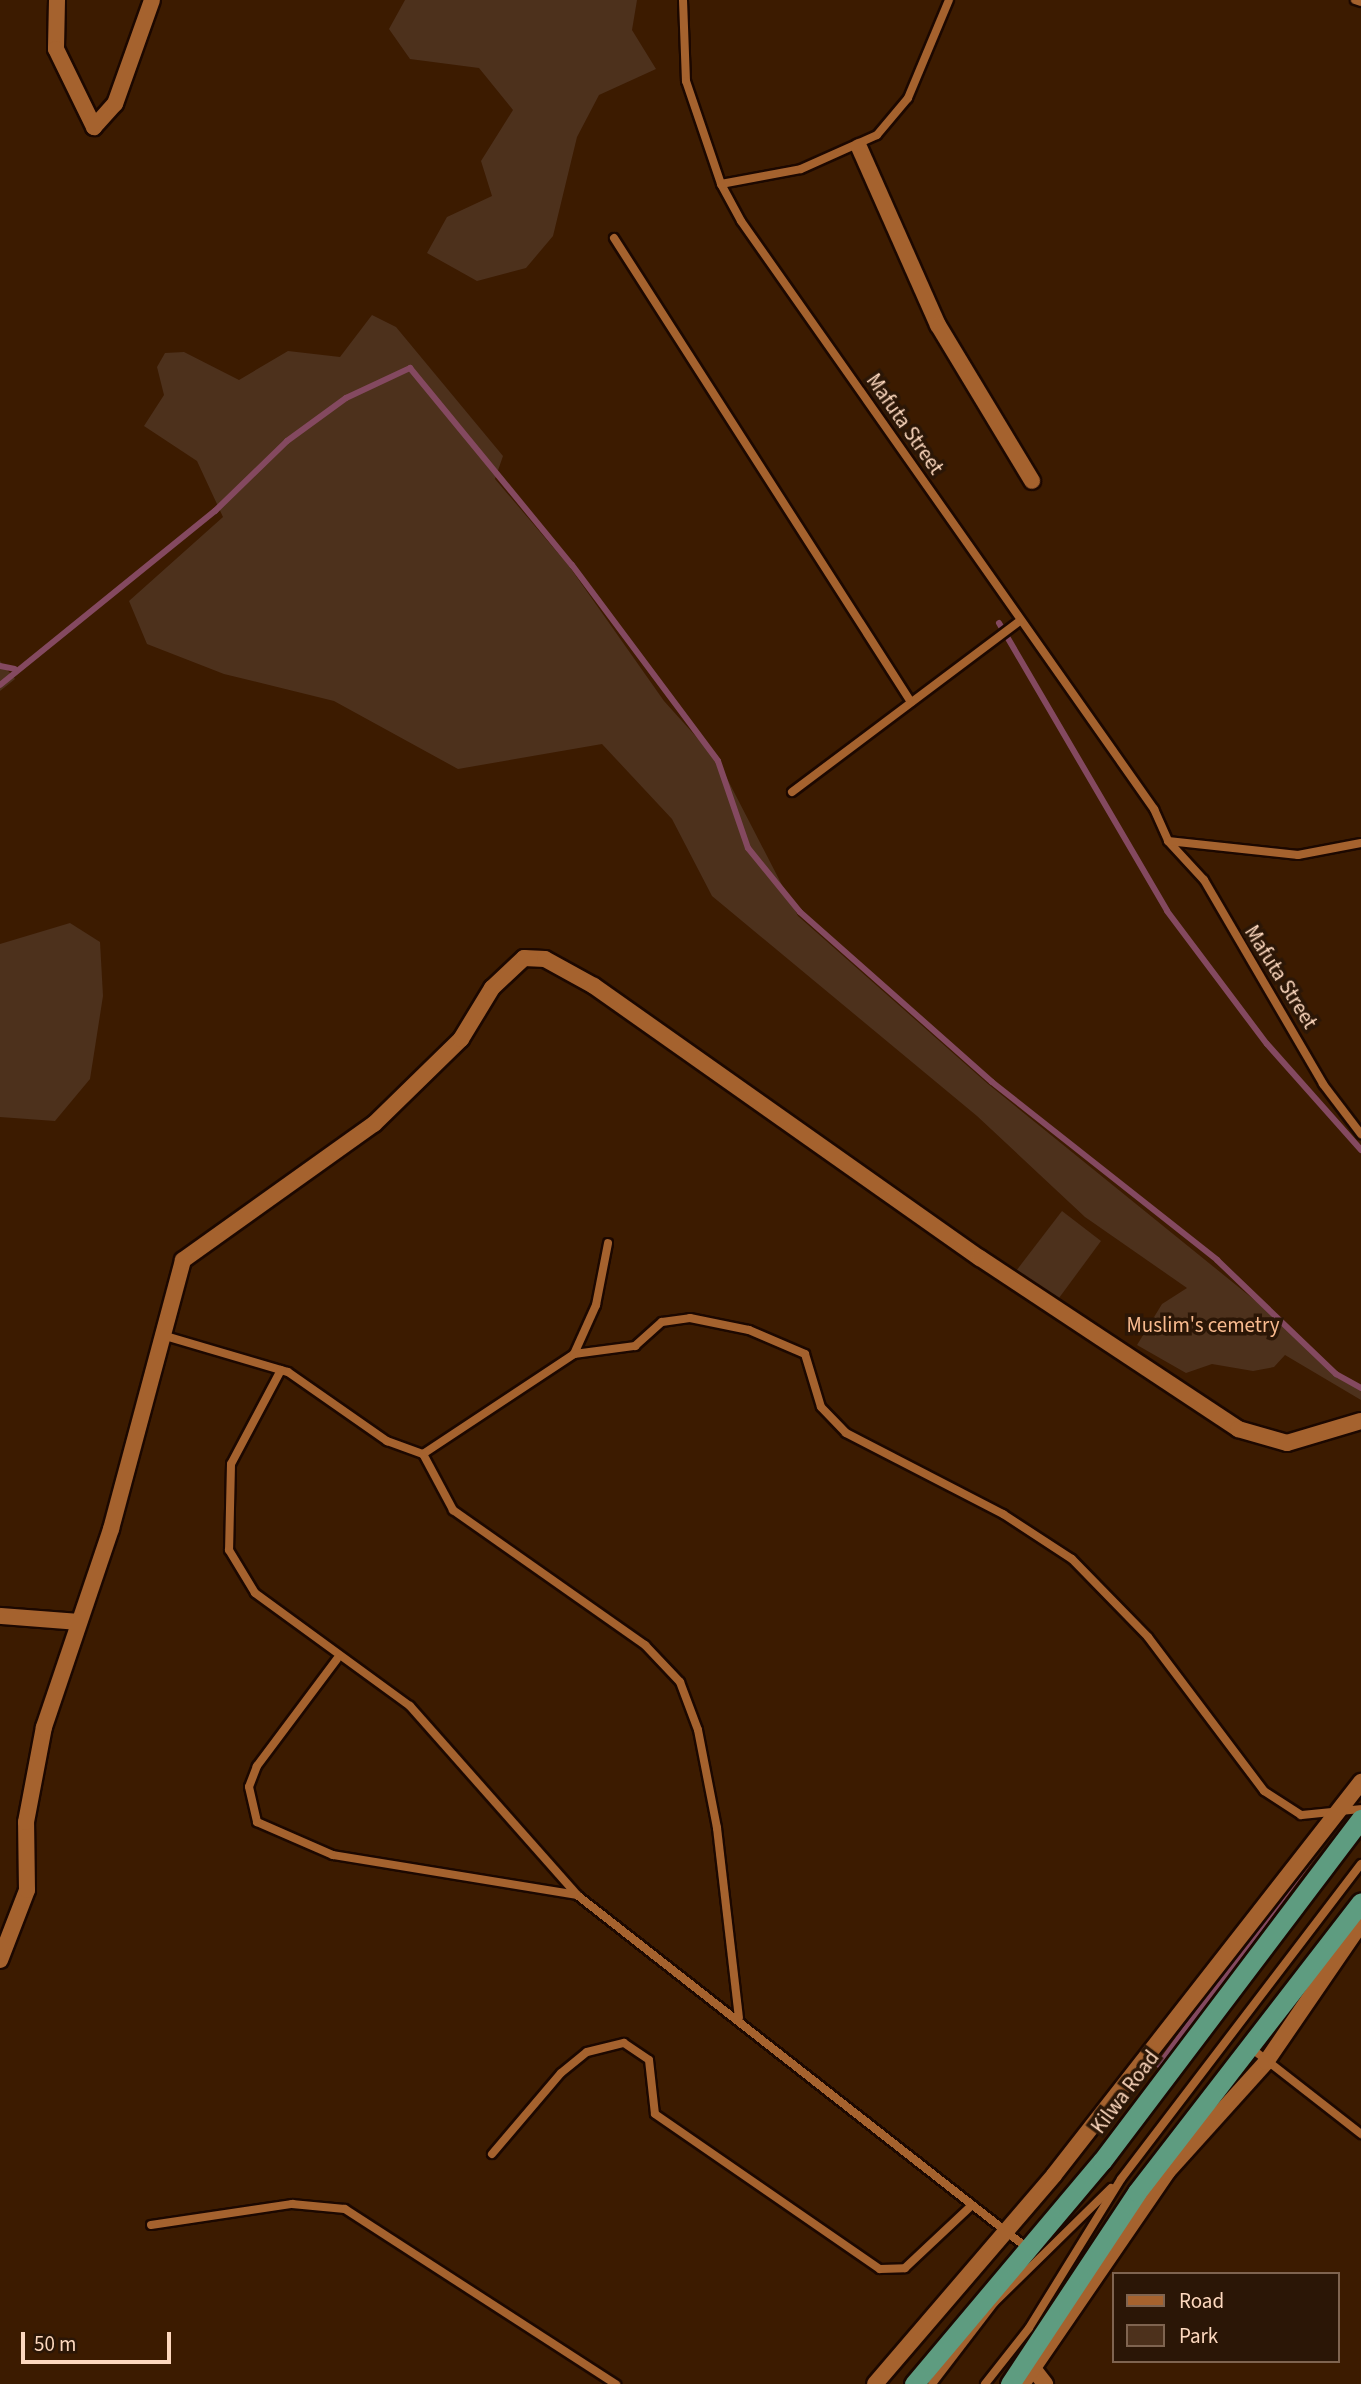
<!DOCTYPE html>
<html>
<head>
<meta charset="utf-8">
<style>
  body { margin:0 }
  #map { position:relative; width:1361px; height:2384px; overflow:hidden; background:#3c1b00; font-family:"Source Sans 3",sans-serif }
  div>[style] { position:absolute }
  .green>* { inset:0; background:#4d311c }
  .stream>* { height:6px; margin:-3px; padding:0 3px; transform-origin:3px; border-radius:3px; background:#844960 }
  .roads { filter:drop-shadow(2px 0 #1c0800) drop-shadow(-2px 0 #1c0800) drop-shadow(0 2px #1c0800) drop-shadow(0 -2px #1c0800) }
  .service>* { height:8px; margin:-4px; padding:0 4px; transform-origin:4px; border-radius:4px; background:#a5622e }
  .minor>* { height:16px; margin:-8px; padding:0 8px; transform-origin:8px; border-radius:8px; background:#a5622e }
  .trunk>* { height:19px; margin:-9.5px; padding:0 9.5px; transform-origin:9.5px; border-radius:9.5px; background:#5e9c80 }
  span { translate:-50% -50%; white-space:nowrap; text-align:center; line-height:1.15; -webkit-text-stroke:7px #2b1606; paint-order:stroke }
  .street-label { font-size:21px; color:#fdd8be }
  .park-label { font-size:21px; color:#f8ba8e }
  .legend { position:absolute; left:1112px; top:2272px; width:228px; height:91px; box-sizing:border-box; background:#2b1606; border:2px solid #7f6450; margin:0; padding:9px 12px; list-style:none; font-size:21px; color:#fdd8be }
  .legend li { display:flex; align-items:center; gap:14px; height:35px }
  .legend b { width:35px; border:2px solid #7f6450 }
  .scale { position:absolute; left:21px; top:2332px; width:150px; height:32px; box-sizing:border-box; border:4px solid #fdd8be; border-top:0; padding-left:9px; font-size:21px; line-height:24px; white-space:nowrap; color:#fdd8be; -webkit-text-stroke:5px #2b1606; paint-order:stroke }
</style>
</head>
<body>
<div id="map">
  <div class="green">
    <div style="clip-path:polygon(405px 0,637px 0,632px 30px,656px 69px,599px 95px,577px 137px,553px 236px,526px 268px,477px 281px,427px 253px,447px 217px,492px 196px,481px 161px,513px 110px,479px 68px,410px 59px,389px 29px)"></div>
    <div style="clip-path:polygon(372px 315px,396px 327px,503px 456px,495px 479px,569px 566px,664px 701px,718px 761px,798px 916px,988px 1084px,1278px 1319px,1334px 1375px,1361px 1390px,1361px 1400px,1285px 1355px,1274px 1367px,1253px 1371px,1212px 1364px,1186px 1373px,1137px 1345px,1162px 1304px,1187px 1288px,1085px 1217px,977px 1116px,712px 896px,672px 819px,602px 744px,458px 769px,334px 701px,224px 674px,147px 644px,129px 601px,223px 517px,197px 461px,144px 426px,164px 395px,157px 367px,165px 353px,184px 352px,239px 380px,288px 351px,340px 357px)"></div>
    <div style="clip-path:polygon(0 661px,15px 679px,0 691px)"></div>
    <div style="clip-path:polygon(70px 923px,100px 942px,103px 996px,90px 1079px,55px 1121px,0 1117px,0 944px)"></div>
    <div style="clip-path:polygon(1062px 1211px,1101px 1241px,1059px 1298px,1016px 1271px)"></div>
  </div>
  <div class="stream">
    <div style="left:999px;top:623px;width:333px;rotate:59.7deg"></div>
    <div style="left:1167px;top:911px;width:166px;rotate:53.1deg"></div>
    <div style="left:1267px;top:1044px;width:142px;rotate:48.4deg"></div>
    <div style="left:0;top:666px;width:15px;rotate:11deg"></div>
    <div style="left:0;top:685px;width:277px;rotate:-39deg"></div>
    <div style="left:215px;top:511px;width:100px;rotate:-44.2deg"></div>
    <div style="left:287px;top:441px;width:73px;rotate:-36.1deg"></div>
    <div style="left:346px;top:398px;width:71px;rotate:-25.1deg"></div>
    <div style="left:410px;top:368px;width:255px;rotate:50.6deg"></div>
    <div style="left:572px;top:565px;width:244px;rotate:53.3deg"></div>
    <div style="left:718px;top:761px;width:92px;rotate:71deg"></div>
    <div style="left:748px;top:848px;width:82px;rotate:50.9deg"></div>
    <div style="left:800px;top:912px;width:256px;rotate:41.5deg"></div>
    <div style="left:992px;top:1082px;width:287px;rotate:38.3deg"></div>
    <div style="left:1217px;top:1260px;width:165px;rotate:43.8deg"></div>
    <div style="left:1336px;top:1374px;width:29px;rotate:29deg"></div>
    <div style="left:1159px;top:2065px;width:290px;rotate:-53.6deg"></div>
  </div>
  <div class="roads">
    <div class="service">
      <div style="left:683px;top:0;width:81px;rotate:87.9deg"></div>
      <div style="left:686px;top:81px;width:109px;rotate:71.2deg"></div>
      <div style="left:721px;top:184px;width:42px;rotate:61.6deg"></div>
      <div style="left:741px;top:221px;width:719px;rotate:54.92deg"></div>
      <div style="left:1154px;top:809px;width:35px;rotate:66deg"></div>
      <div style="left:1168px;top:841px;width:53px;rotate:47.3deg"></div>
      <div style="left:1204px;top:880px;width:236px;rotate:59.7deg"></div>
      <div style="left:1323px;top:1084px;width:63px;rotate:52.8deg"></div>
      <div style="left:1355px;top:0;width:6px;rotate:18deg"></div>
      <div style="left:721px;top:184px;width:81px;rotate:-10.6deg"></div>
      <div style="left:801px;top:169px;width:83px;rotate:-24.1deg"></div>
      <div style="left:877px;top:135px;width:48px;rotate:-50deg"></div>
      <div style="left:908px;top:98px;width:106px;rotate:-67.3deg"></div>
      <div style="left:614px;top:238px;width:551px;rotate:57.38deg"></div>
      <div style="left:792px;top:792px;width:286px;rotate:-36.9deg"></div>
      <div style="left:1168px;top:841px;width:131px;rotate:6.1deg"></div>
      <div style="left:1298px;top:855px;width:64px;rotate:-10.8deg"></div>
      <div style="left:162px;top:1335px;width:131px;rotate:16.4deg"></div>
      <div style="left:288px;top:1372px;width:121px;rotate:34.9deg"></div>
      <div style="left:387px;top:1441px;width:38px;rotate:20deg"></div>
      <div style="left:423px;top:1454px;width:181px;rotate:-33.5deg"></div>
      <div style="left:574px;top:1354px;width:54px;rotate:-65.8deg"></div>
      <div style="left:596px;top:1305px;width:63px;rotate:-79deg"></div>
      <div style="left:574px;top:1354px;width:62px;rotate:-7.5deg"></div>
      <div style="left:635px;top:1346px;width:36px;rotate:-42deg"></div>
      <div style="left:662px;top:1322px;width:28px;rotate:-8deg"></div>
      <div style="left:690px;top:1318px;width:60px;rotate:11.5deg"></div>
      <div style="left:749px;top:1330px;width:61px;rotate:23.2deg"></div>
      <div style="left:805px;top:1354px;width:55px;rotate:73.2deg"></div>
      <div style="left:821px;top:1407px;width:36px;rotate:46deg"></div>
      <div style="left:846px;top:1433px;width:177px;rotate:27.3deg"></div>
      <div style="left:1003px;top:1514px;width:82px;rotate:33.1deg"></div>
      <div style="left:1072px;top:1559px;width:109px;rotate:45.7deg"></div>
      <div style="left:1148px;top:1637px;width:193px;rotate:53deg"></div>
      <div style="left:1264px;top:1791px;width:44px;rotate:33deg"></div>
      <div style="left:1301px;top:1815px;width:60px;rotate:-5.7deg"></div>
      <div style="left:281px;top:1370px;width:106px;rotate:118deg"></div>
      <div style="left:231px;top:1464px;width:86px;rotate:91.3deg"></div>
      <div style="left:229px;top:1550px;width:50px;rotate:58.8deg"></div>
      <div style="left:255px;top:1593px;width:192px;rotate:36.1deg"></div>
      <div style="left:410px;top:1706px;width:252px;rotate:48.5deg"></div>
      <div style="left:577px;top:1895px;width:571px;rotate:38.1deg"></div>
      <div style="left:423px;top:1454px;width:64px;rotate:61.8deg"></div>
      <div style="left:453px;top:1510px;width:235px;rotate:35.1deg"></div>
      <div style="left:645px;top:1645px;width:51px;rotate:46.6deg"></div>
      <div style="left:680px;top:1682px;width:51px;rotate:69.4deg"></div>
      <div style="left:698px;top:1730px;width:100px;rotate:79deg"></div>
      <div style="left:717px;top:1828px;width:191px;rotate:83.4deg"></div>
      <div style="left:337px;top:1659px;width:134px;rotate:126.8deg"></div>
      <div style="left:257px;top:1766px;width:22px;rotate:111deg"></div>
      <div style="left:249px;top:1787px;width:36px;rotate:77deg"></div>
      <div style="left:257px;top:1822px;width:83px;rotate:23.5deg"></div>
      <div style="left:333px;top:1855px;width:247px;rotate:9.3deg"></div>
      <div style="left:1251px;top:2048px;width:140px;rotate:38deg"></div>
      <div style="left:492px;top:2154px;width:106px;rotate:-49.6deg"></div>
      <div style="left:561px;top:2073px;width:33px;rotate:-39deg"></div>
      <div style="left:587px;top:2052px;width:38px;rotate:-14deg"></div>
      <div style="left:624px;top:2043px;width:30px;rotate:34deg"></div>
      <div style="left:649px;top:2060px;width:54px;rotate:83.7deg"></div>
      <div style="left:655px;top:2114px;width:273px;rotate:34.6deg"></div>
      <div style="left:880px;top:2269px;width:25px;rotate:-2deg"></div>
      <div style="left:905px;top:2268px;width:92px;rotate:-43.2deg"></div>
      <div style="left:151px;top:2225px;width:143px;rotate:-8.5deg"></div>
      <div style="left:292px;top:2204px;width:53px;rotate:5.4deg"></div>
      <div style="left:345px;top:2209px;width:323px;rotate:32.9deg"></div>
      <div style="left:932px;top:2384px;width:102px;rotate:-52.6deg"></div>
      <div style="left:994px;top:2303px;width:164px;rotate:-44.5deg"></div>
      <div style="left:985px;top:2384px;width:71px;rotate:-51.8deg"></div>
      <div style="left:1029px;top:2328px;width:175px;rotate:-58.3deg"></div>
      <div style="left:1121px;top:2179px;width:396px;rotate:-52.7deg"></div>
    </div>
    <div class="minor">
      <div style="left:57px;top:0;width:49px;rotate:91.2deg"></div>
      <div style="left:56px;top:49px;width:87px;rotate:64deg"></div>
      <div style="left:94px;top:127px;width:31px;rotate:-48deg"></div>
      <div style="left:115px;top:104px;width:110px;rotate:-70.4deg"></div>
      <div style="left:859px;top:147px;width:195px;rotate:66.1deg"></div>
      <div style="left:938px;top:325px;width:182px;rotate:58.9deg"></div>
      <div style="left:0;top:1616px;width:78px;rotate:4.4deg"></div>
      <div style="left:0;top:1960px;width:75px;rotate:-68.9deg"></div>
      <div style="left:27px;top:1890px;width:68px;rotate:-90.8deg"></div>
      <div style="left:26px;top:1822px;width:97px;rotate:-79.3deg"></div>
      <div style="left:44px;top:1727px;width:209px;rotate:-71.3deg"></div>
      <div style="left:111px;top:1529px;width:278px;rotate:-75deg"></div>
      <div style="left:183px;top:1260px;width:234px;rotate:-35.5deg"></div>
      <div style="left:374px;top:1124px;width:122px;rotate:-44.3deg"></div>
      <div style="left:461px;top:1039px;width:60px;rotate:-58.7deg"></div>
      <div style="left:492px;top:988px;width:44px;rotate:-43.2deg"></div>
      <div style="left:524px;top:958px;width:21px;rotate:3deg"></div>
      <div style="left:545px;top:959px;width:56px;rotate:28.9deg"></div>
      <div style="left:594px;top:986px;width:472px;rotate:35.2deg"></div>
      <div style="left:980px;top:1258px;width:310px;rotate:33.5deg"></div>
      <div style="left:1238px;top:1429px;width:51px;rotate:15.9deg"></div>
      <div style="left:1287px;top:1443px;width:77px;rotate:-16.6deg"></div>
      <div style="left:1028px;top:2362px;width:28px;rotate:52deg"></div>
      <div style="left:875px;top:2384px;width:275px;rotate:-49.4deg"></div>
      <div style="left:1054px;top:2175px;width:499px;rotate:-52deg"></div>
      <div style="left:1022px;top:2384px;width:258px;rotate:-55.6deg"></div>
      <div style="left:1168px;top:2171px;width:147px;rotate:-48deg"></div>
      <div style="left:1266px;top:2062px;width:168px;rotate:-55.6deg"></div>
    </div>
    <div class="trunk">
      <div style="left:914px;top:2384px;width:292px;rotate:-49.9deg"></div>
      <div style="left:1102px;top:2161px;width:429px;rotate:-52.9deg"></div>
      <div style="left:1010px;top:2384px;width:230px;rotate:-56.5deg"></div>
      <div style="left:1137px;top:2192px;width:366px;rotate:-52.3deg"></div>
    </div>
  </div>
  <div class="street-label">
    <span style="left:905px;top:424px;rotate:55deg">Mafuta Street</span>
    <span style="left:1281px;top:977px;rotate:58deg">Mafuta Street</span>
    <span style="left:1125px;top:2092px;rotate:-53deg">Kilwa Road</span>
  </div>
  <div class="park-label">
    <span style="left:1203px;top:1325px">Muslim's cemetry</span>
  </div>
  <ul class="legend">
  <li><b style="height:9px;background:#a5622e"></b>Road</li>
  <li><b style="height:19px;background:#4d311c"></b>Park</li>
  </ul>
  <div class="scale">50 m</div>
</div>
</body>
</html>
